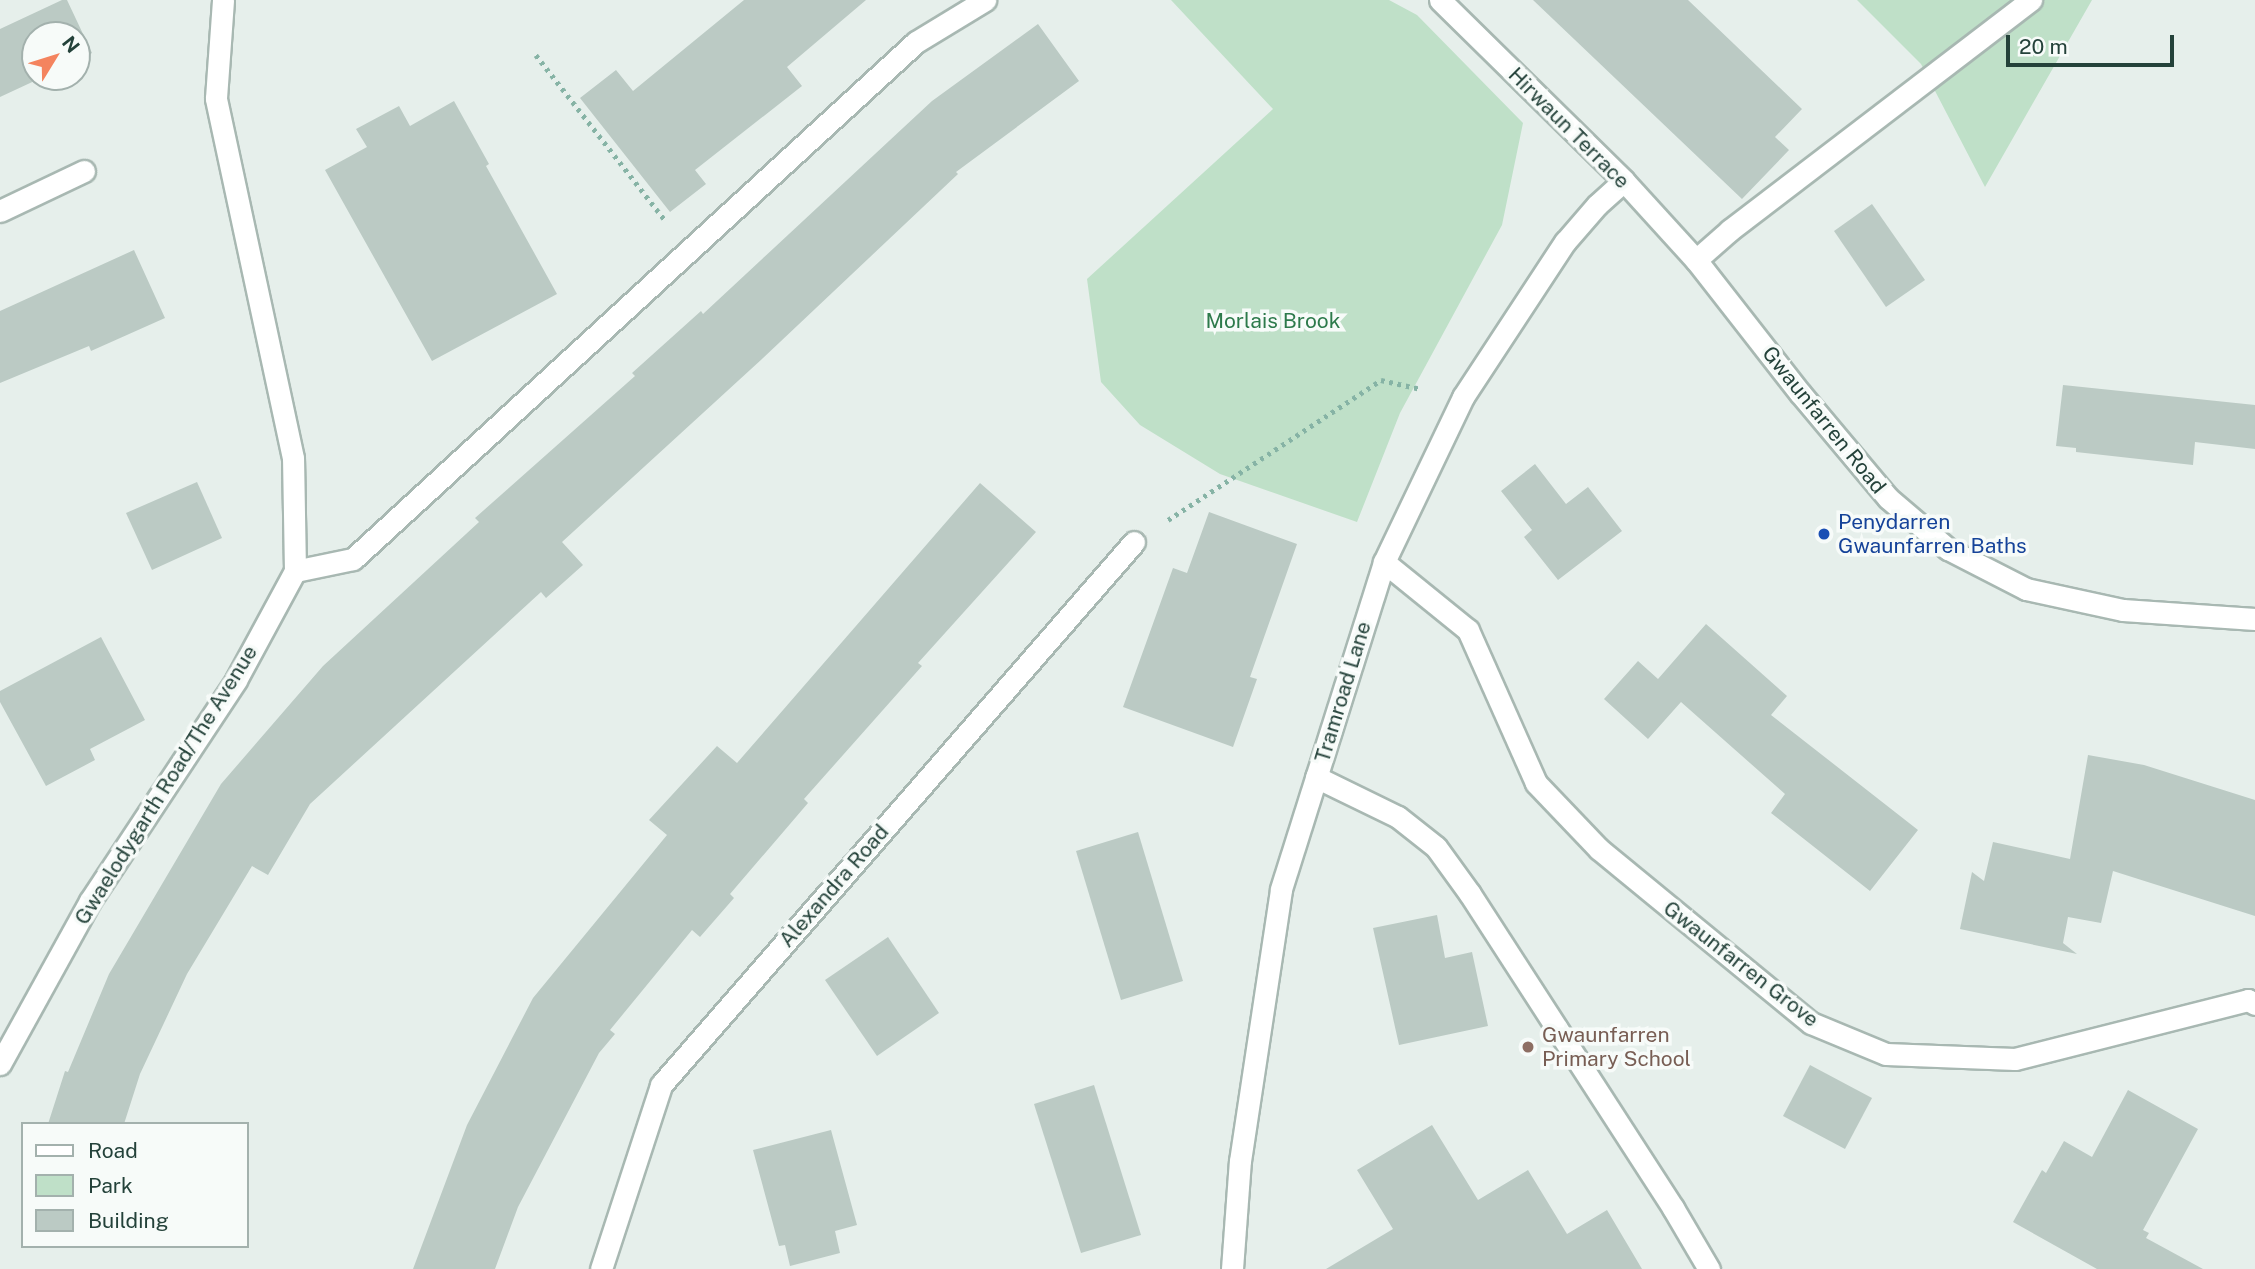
<!DOCTYPE html>
<html>
<head>
<meta charset="utf-8">
<style>
  body { margin:0 }
  #map { position:relative; width:2255px; height:1269px; overflow:hidden; background:#e6efeb; font-family:"Public Sans",sans-serif }
  div>[style] { position:absolute }
  .green>* { inset:0; background:#bfe0c8 }
  .building>* { inset:0; background:#bbcac4 }
  .path>* { height:4.5px; margin-top:-2.25px; transform-origin:0; background:repeating-linear-gradient(90deg,#86b3a5 0 3.5px,transparent 0 8.5px) }
  .roads { filter:drop-shadow(2px 0 #a8b8b2) drop-shadow(-2px 0 #a8b8b2) drop-shadow(0 2px #a8b8b2) drop-shadow(0 -2px #a8b8b2) }
  .lane>* { height:21px; margin:-10.5px; padding:0 10.5px; transform-origin:10.5px; border-radius:10.5px; background:#fff }
  .street>* { height:21px; margin:-10.5px; padding:0 10.5px; transform-origin:10.5px; border-radius:10.5px; background:#fff }
  .secondary>* { height:21px; margin:-10.5px; padding:0 10.5px; transform-origin:10.5px; border-radius:10.5px; background:#fff }
  .dots>* { width:19px; height:19px; translate:-50% -50%; box-sizing:border-box; border:4px solid #f7fbf9; border-radius:50% }
  span { translate:-50% -50%; white-space:nowrap; text-align:center; line-height:1.15; -webkit-text-stroke:7px #f7fbf9; paint-order:stroke }
  .street-label { font-size:21px; color:#24423a }
  .park-label { font-size:21px; color:#2d7a4b }
  .transit-label { font-size:21px; color:#164399 }
  .left { translate:0 -50%; text-align:left }
  .education-label { font-size:21px; color:#785e54 }
  .legend { position:absolute; left:21px; top:1122px; width:228px; height:126px; box-sizing:border-box; background:#f7fbf9; border:2px solid #a3b1ad; margin:0; padding:9px 12px; list-style:none; font-size:21px; color:#24423a }
  .legend li { display:flex; align-items:center; gap:14px; height:35px }
  .legend b { width:35px; border:2px solid #a3b1ad }
  .north { position:absolute; left:21px; top:21px; width:70px; height:70px; box-sizing:border-box; background:#f7fbf9; border:2px solid #a3b1ad; border-radius:50%; rotate:52deg; font-size:19px; font-weight:700; line-height:28px; text-align:center; color:#24423a }
  .north::after { content:''; display:block; margin:auto; width:24px; height:32px; background:#f4845f; clip-path:polygon(50% 0,100% 100%,50% 72%,0 100%) }
  .scale { position:absolute; left:2006px; top:35px; width:168px; height:32px; box-sizing:border-box; border:4px solid #24423a; border-top:0; padding-left:9px; font-size:21px; line-height:24px; white-space:nowrap; color:#24423a; -webkit-text-stroke:5px #f7fbf9; paint-order:stroke }
</style>
</head>
<body>
<div id="map">
  <div class="green">
    <div style="clip-path:polygon(1171px 0,1389px 0,1417px 15px,1523px 123px,1502px 225px,1400px 413px,1357px 522px,1220px 474px,1140px 425px,1101px 382px,1087px 279px,1273px 109px)"></div>
    <div style="clip-path:polygon(1857px 0,2092px 0,1985px 187px,1921px 64px)"></div>
  </div>
  <div class="building">
    <div style="clip-path:polygon(62px 0,67px 0,92px 53px,77px 61px,77px 35px,35px 35px,35px 77px,43px 77px,0 97px,0 29px)"></div>
    <div style="clip-path:polygon(744px 0,866px 0,787px 67px,802px 86px,695px 170px,706px 184px,670px 212px,580px 98px,616px 70px,633px 91px)"></div>
    <div style="clip-path:polygon(1533px 0,1688px 0,1802px 109px,1775px 137px,1789px 150px,1742px 199px)"></div>
    <div style="clip-path:polygon(1038px 24px,1079px 81px,956px 172px,958px 174px,762px 359px,562px 542px,583px 565px,546px 598px,541px 592px,310px 804px,268px 875px,252px 866px,187px 974px,140px 1074px,124px 1124px,48px 1124px,65px 1071px,68px 1072px,109px 974px,221px 784px,323px 666px,479px 522px,475px 518px,635px 376px,632px 373px,701px 311px,703px 314px,932px 101px)"></div>
    <div style="clip-path:polygon(454px 101px,489px 164px,486px 166px,557px 294px,432px 361px,325px 170px,367px 147px,356px 129px,399px 106px,410px 126px)"></div>
    <div style="clip-path:polygon(1872px 204px,1925px 280px,1886px 307px,1834px 231px)"></div>
    <div style="clip-path:polygon(134px 250px,165px 318px,91px 351px,89px 346px,0 383px,0 311px)"></div>
    <div style="clip-path:polygon(2063px 385px,2255px 405px,2255px 449px,2195px 442px,2193px 465px,2076px 452px,2076px 448px,2056px 446px)"></div>
    <div style="clip-path:polygon(1535px 464px,1566px 504px,1588px 487px,1622px 531px,1558px 580px,1524px 537px,1532px 530px,1501px 491px)"></div>
    <div style="clip-path:polygon(197px 482px,222px 538px,152px 570px,126px 513px)"></div>
    <div style="clip-path:polygon(980px 483px,1036px 532px,918px 663px,922px 666px,804px 799px,808px 803px,730px 894px,734px 898px,700px 937px,692px 930px,610px 1030px,615px 1034px,599px 1053px,518px 1207px,495px 1269px,413px 1269px,467px 1125px,533px 998px,667px 835px,649px 820px,717px 746px,737px 763px)"></div>
    <div style="clip-path:polygon(1209px 512px,1297px 544px,1250px 677px,1257px 679px,1233px 747px,1123px 707px,1173px 568px,1187px 573px)"></div>
    <div style="clip-path:polygon(1706px 624px,1787px 696px,1771px 715px,1918px 830px,1870px 891px,1771px 813px,1785px 794px,1681px 702px,1648px 739px,1604px 699px,1638px 661px,1658px 679px)"></div>
    <div style="clip-path:polygon(101px 637px,145px 720px,90px 749px,95px 760px,46px 786px,0 702px,0 691px)"></div>
    <div style="clip-path:polygon(2088px 755px,2144px 765px,2255px 800px,2255px 916px,2113px 871px,2101px 923px,2068px 917px,2063px 943px,2077px 954px,1960px 929px,1972px 872px,1984px 881px,1993px 842px,2070px 859px)"></div>
    <div style="clip-path:polygon(1138px 832px,1183px 981px,1121px 1000px,1076px 851px)"></div>
    <div style="clip-path:polygon(1437px 915px,1445px 958px,1472px 952px,1488px 1026px,1399px 1045px,1373px 928px)"></div>
    <div style="clip-path:polygon(888px 937px,939px 1013px,877px 1056px,825px 980px)"></div>
    <div style="clip-path:polygon(1810px 1065px,1872px 1098px,1845px 1149px,1783px 1116px)"></div>
    <div style="clip-path:polygon(1094px 1085px,1141px 1235px,1081px 1253px,1034px 1104px)"></div>
    <div style="clip-path:polygon(2128px 1090px,2198px 1129px,2143px 1230px,2149px 1233px,2146px 1238px,2203px 1269px,2097px 1269px,2013px 1222px,2042px 1170px,2046px 1173px,2064px 1141px,2092px 1157px)"></div>
    <div style="clip-path:polygon(1432px 1125px,1478px 1200px,1528px 1170px,1567px 1234px,1607px 1210px,1642px 1269px,1326px 1269px,1393px 1229px,1357px 1170px)"></div>
    <div style="clip-path:polygon(831px 1130px,857px 1225px,835px 1231px,840px 1253px,790px 1266px,785px 1245px,779px 1246px,753px 1150px)"></div>
  </div>
  <div class="path">
    <div style="left:536px;top:55px;width:208px;rotate:52deg"></div>
    <div style="left:1168px;top:520px;width:255px;rotate:-33.3deg"></div>
    <div style="left:1381px;top:380px;width:41px;rotate:12.7deg"></div>
  </div>
  <div class="roads">
    <div class="lane">
      <div style="left:1696px;top:260px;width:45px;rotate:-41.4deg"></div>
      <div style="left:1730px;top:230px;width:379px;rotate:-37.4deg"></div>
      <div style="left:1316px;top:777px;width:91px;rotate:26deg"></div>
      <div style="left:1398px;top:817px;width:48px;rotate:38.3deg"></div>
      <div style="left:1436px;top:847px;width:58px;rotate:54.1deg"></div>
      <div style="left:1470px;top:894px;width:374px;rotate:57.1deg"></div>
    </div>
    <div class="street">
      <div style="left:0;top:211px;width:93px;rotate:-25.5deg"></div>
      <div style="left:1384px;top:562px;width:108px;rotate:39deg"></div>
      <div style="left:1468px;top:630px;width:167px;rotate:66deg"></div>
      <div style="left:1536px;top:783px;width:91px;rotate:46.3deg"></div>
      <div style="left:1599px;top:849px;width:274px;rotate:39.4deg"></div>
      <div style="left:1811px;top:1023px;width:81px;rotate:22.5deg"></div>
      <div style="left:1886px;top:1054px;width:129px;rotate:2.2deg"></div>
      <div style="left:2015px;top:1059px;width:240px;rotate:-14.2deg"></div>
      <div style="left:2248px;top:1000px;width:8px;rotate:30deg"></div>
      <div style="left:295px;top:571px;width:59px;rotate:-11.7deg"></div>
      <div style="left:353px;top:559px;width:764px;rotate:-42.56deg"></div>
      <div style="left:916px;top:42px;width:81px;rotate:-31.3deg"></div>
      <div style="left:1673px;top:1208px;width:71px;rotate:59.5deg"></div>
      <div style="left:601px;top:1269px;width:194px;rotate:-71.9deg"></div>
      <div style="left:661px;top:1085px;width:720px;rotate:-48.94deg"></div>
      <div style="left:1232px;top:1269px;width:108px;rotate:-85.8deg"></div>
      <div style="left:1240px;top:1161px;width:275px;rotate:-81.4deg"></div>
      <div style="left:1281px;top:889px;width:343px;rotate:-72.5deg"></div>
      <div style="left:1384px;top:562px;width:183px;rotate:-64.4deg"></div>
      <div style="left:1463px;top:397px;width:186px;rotate:-56.7deg"></div>
      <div style="left:1565px;top:242px;width:49px;rotate:-49.1deg"></div>
      <div style="left:1597px;top:205px;width:36px;rotate:-42deg"></div>
    </div>
    <div class="secondary">
      <div style="left:1440px;top:0;width:258px;rotate:44.5deg"></div>
      <div style="left:1624px;top:181px;width:107px;rotate:47.7deg"></div>
      <div style="left:1696px;top:260px;width:169px;rotate:52deg"></div>
      <div style="left:1800px;top:393px;width:137px;rotate:50deg"></div>
      <div style="left:1888px;top:498px;width:79px;rotate:40.4deg"></div>
      <div style="left:1948px;top:549px;width:88px;rotate:27.1deg"></div>
      <div style="left:2026px;top:589px;width:99px;rotate:12.2deg"></div>
      <div style="left:2123px;top:610px;width:132px;rotate:3.9deg"></div>
      <div style="left:0;top:1064px;width:186px;rotate:-61.1deg"></div>
      <div style="left:90px;top:901px;width:265px;rotate:-56.5deg"></div>
      <div style="left:236px;top:680px;width:124px;rotate:-61.6deg"></div>
      <div style="left:295px;top:571px;width:113px;rotate:-91deg"></div>
      <div style="left:293px;top:458px;width:368px;rotate:-102.1deg"></div>
      <div style="left:216px;top:98px;width:98px;rotate:-85.9deg"></div>
    </div>
  </div>
  <div class="dots">
    <div style="left:1824px;top:534px;background:#1a4fb4"></div>
    <div style="left:1528px;top:1047px;background:#8d6e63"></div>
  </div>
  <div class="street-label">
    <span style="left:1569px;top:128px;rotate:45deg">Hirwaun Terrace</span>
    <span style="left:1824px;top:420px;rotate:51deg">Gwaunfarren Road</span>
    <span style="left:1343px;top:692px;rotate:-73deg">Tramroad Lane</span>
    <span style="left:166px;top:785px;rotate:-58deg">Gwaelodygarth Road/The Avenue</span>
    <span style="left:834px;top:886px;rotate:-49deg">Alexandra Road</span>
    <span style="left:1741px;top:964px;rotate:38deg">Gwaunfarren Grove</span>
  </div>
  <div class="park-label">
    <span style="left:1273px;top:321px">Morlais Brook</span>
  </div>
  <div class="transit-label">
    <span class="left" style="left:1838px;top:534px">Penydarren<br>Gwaunfarren Baths</span>
  </div>
  <div class="education-label">
    <span class="left" style="left:1542px;top:1047px">Gwaunfarren<br>Primary School</span>
  </div>
  <ul class="legend">
  <li><b style="height:9px;background:#fff"></b>Road</li>
  <li><b style="height:19px;background:#bfe0c8"></b>Park</li>
  <li><b style="height:19px;background:#bbcac4"></b>Building</li>
  </ul>
  <div class="north">N</div>
  <div class="scale">20 m</div>
</div>
</body>
</html>
